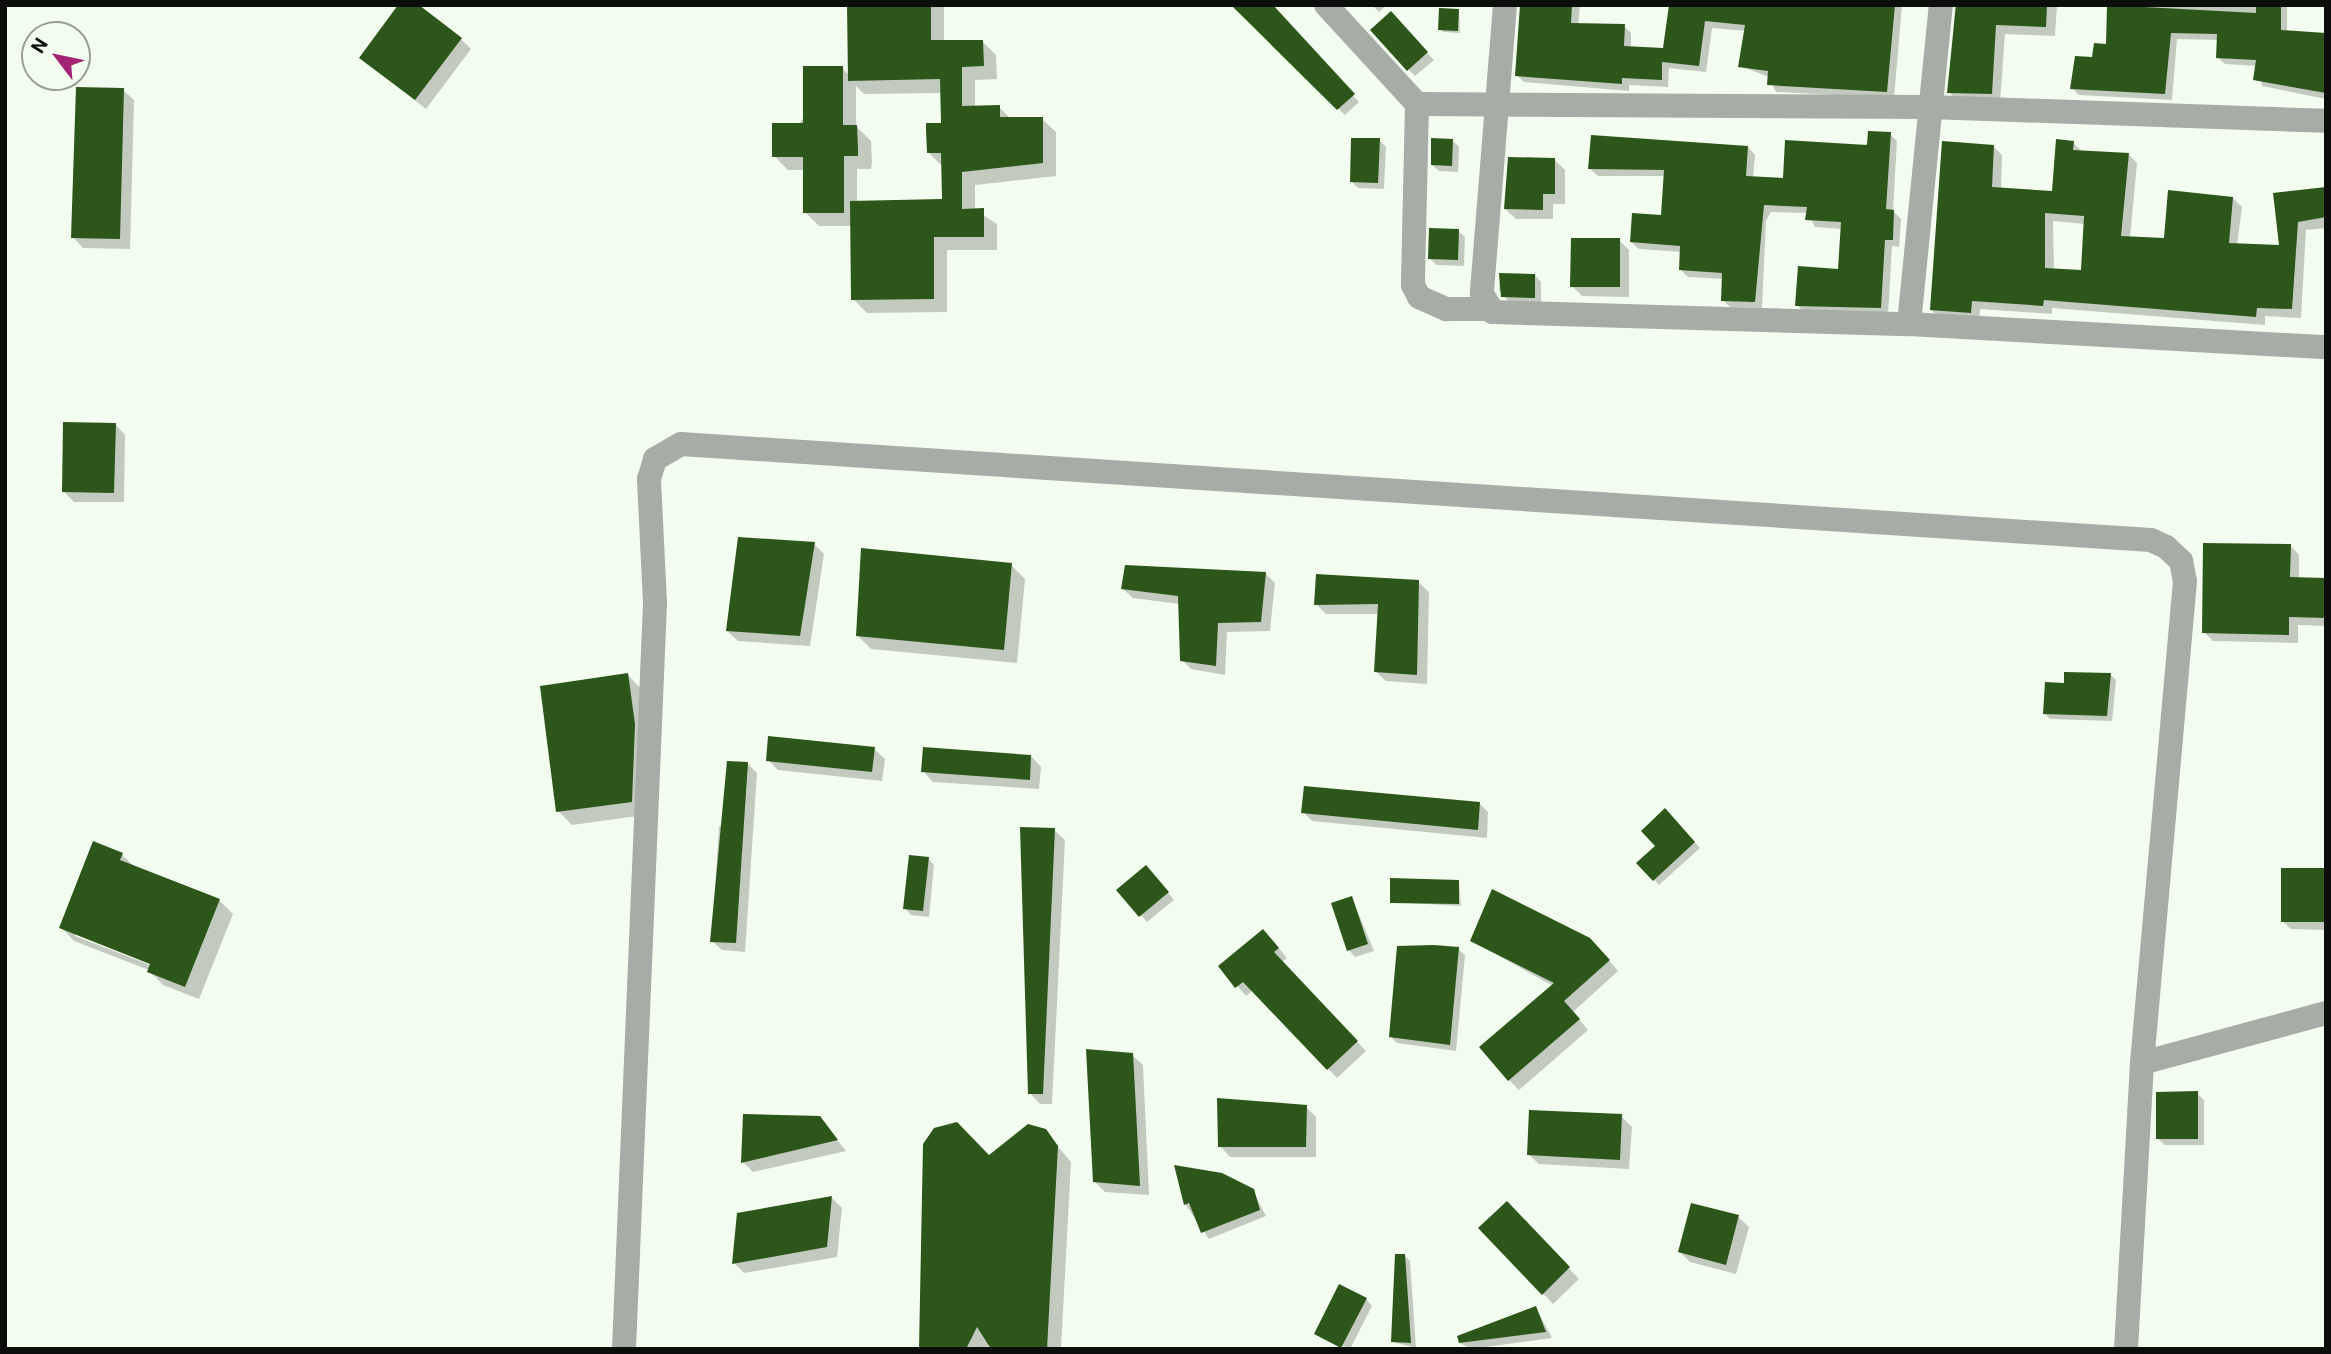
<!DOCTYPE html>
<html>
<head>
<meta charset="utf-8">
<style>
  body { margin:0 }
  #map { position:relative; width:2331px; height:1354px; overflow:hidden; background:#f3fdef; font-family:Roboto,sans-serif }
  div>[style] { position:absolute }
  .shadow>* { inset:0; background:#0003 }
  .building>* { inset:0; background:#2d561a }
  .minor>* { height:24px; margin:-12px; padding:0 12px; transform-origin:12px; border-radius:12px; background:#a8aca6 }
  span { translate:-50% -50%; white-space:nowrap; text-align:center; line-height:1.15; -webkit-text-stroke:7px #f3fdef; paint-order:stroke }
  .frame { position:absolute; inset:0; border:7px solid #0b0e0a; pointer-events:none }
  .north { position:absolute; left:21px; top:21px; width:70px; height:70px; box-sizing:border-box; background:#f3fdef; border:2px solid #969d93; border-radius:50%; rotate:302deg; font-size:19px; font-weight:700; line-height:28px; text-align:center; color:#0b0e0a }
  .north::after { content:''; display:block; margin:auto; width:24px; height:32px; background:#a32374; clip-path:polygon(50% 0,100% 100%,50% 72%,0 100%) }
</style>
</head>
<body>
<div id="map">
  <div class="shadow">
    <div style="clip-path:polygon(evenodd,849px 5px,944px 5px,944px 42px,982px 41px,996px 55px,997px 79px,975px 80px,975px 107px,999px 107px,1011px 119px,1042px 119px,1056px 132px,1056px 176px,975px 185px,975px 210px,997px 224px,997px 250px,947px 250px,947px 312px,867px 313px,853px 299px,852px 226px,819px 226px,805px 212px,805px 170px,788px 170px,774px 156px,842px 68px,850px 76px,849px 5px,856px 86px,864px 94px,942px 93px,942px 125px,928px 152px,943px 167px,943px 201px,857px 202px,857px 169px,871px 169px,872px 163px,871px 141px,856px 126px,856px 86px)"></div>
    <div style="clip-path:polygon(1231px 5px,1270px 5px,1359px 102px,1345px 115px)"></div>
    <div style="clip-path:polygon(1372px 5px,1387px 5px,1379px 12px)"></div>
    <div style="clip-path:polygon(1521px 5px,1580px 5px,1578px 25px,1624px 26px,1631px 33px,1631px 48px,1665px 50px,1670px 5px,1902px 5px,1894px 98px,1776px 92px,1769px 77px,1740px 66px,1746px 31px,1712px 28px,1706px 72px,1669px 68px,1668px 87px,1629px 85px,1629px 91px,1524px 82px,1517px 75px)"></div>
    <div style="clip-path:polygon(1955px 5px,2057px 5px,2055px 36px,2005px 34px,2000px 103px,1958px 102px,1949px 92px)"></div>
    <div style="clip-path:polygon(2109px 5px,2287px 5px,2287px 32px,2326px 35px,2326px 99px,2262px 86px,2257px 66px,2225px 64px,2217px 57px,2218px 40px,2177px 39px,2172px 100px,2079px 95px,2072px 88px,2108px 46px)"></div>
    <div style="clip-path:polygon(1459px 11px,1460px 33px,1443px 32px,1440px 29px)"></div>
    <div style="clip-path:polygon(1397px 20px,1434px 60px,1415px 76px,1372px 30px)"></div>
    <div style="clip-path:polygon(461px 39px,471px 49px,426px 109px,361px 58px)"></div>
    <div style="clip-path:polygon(123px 90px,134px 100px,130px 249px,83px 248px,73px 237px)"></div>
    <div style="clip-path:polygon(1890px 134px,1897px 141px,1893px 211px,1901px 219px,1899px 247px,1892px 246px,1888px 315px,1804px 312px,1797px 305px,1839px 270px,1842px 229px,1815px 227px,1808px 213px,1771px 212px,1766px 221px,1762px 308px,1730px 307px,1723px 300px,1724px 279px,1688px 277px,1681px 270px,1682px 252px,1639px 249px,1631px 242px,1663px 216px,1665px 176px,1598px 176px,1590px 169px,1748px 147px,1755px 155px,1753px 178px,1785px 179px)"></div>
    <div style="clip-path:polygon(1379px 140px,1386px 147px,1384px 189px,1358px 188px,1352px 182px)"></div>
    <div style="clip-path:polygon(1453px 141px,1459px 147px,1458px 172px,1439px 171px,1432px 165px)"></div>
    <div style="clip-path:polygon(evenodd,2073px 143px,2083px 152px,2128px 154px,2137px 163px,2130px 238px,2165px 240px,2233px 198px,2242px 207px,2237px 245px,2281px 247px,2275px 194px,2326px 188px,2326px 228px,2306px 230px,2301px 318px,2265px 316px,2265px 325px,2052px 308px,2052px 314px,1980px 309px,1979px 321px,1940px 318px,1931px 310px,1993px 146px,2002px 155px,2001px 189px,2053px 192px,2073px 143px,2053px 221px,2085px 224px,2082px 272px,2054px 270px,2053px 221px)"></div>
    <div style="clip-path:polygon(1555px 160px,1565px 170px,1565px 204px,1553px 204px,1553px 219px,1516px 219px,1505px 209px)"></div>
    <div style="clip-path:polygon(1458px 231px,1465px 237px,1464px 266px,1437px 265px,1430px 259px)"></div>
    <div style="clip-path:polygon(1619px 240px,1629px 250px,1629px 297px,1582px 296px,1572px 286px)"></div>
    <div style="clip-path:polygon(1500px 275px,1535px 275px,1541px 282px,1541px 304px,1510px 303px,1499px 290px)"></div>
    <div style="clip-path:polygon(115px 424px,125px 435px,124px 502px,74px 502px,63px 491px)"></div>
    <div style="clip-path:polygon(814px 544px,824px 554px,810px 646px,738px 641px,727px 631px)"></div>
    <div style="clip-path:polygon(2290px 545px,2299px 555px,2299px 579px,2326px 580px,2326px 626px,2298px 625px,2298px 643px,2213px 641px,2204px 632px)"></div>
    <div style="clip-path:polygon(1011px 565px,1025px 579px,1017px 663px,871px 649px,857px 635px)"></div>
    <div style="clip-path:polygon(1265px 573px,1275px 583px,1270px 631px,1227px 632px,1225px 675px,1191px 669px,1182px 660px,1180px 604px,1133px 598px,1123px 589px)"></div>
    <div style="clip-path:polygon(1418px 582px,1429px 592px,1427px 684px,1386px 681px,1375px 671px,1379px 614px,1326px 614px,1316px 604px)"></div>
    <div style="clip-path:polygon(2110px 674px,2116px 680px,2112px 721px,2050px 719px,2045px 714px,2066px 684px)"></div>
    <div style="clip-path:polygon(628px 675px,641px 689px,645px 815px,572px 825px,558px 811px)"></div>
    <div style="clip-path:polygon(874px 749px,885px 759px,882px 781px,778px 770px,768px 760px)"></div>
    <div style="clip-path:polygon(1031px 756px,1041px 767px,1039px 789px,933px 782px,923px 771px)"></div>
    <div style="clip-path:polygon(747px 763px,757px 773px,745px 952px,722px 950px,712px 941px,719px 826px,725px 827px)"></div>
    <div style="clip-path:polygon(1479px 803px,1488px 812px,1487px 838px,1312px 821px,1303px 812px)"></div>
    <div style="clip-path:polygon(1665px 810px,1700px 848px,1659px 885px,1639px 863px,1658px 846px)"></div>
    <div style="clip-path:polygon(1054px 830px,1065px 840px,1052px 1104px,1040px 1104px,1030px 1093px)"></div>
    <div style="clip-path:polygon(evenodd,122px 855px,135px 867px,219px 900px,233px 914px,199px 999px,163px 985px,149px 970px,74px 941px,61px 927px,122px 855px,75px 932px,159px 965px,158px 968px,75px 936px,75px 932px)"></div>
    <div style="clip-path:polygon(928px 859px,934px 865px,929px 917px,911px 915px,905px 908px)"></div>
    <div style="clip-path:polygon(2326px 870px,2326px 930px,2291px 929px,2282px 921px)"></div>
    <div style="clip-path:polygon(1152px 874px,1174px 900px,1147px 922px,1119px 890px)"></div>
    <div style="clip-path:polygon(1459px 882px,1461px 906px,1391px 902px)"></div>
    <div style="clip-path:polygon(1352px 898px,1374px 951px,1355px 957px,1349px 950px)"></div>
    <div style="clip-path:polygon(1272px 940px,1287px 958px,1282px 962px,1366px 1051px,1337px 1078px,1253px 990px,1246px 996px,1220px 966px)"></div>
    <div style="clip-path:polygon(1472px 941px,1600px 950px,1618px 971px,1573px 1012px,1588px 1030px,1519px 1090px,1509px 1080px,1553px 986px)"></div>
    <div style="clip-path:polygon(1458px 949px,1465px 955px,1456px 1051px,1397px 1043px,1391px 1037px)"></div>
    <div style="clip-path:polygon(1132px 1055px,1143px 1065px,1149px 1195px,1105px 1192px,1094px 1181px)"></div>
    <div style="clip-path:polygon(2197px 1093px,2204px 1100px,2204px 1145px,2165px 1145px,2158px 1139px)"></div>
    <div style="clip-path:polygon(1306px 1107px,1316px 1117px,1316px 1157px,1230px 1157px,1220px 1146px)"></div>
    <div style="clip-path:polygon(1621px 1116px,1632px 1127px,1629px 1169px,1539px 1164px,1528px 1154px)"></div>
    <div style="clip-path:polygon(819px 1118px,846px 1151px,753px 1172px,743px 1162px)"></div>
    <div style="clip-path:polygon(1045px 1131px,1071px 1162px,1061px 1349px,993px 1349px,990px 1343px,987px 1349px,921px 1349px,925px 1144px,989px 1157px)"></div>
    <div style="clip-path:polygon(1221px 1174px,1253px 1191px,1266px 1216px,1209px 1239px,1185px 1204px)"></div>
    <div style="clip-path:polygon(832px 1198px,842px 1208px,837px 1257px,744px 1273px,734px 1263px)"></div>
    <div style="clip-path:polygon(1507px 1203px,1579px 1279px,1553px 1304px,1481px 1228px)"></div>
    <div style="clip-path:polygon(1738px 1217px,1749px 1227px,1736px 1274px,1690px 1262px,1680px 1252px)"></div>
    <div style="clip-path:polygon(1404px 1255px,1410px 1261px,1416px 1348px,1393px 1342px)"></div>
    <div style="clip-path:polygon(1366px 1299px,1372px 1306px,1350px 1349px,1316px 1333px)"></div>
    <div style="clip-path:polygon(1536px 1308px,1552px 1338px,1471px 1349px,1460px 1343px)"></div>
    <div style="clip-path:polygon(1987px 1347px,2016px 1349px,1987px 1349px)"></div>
  </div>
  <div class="building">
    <div style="clip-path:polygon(398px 5px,419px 5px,462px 38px,415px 100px,359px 58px)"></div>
    <div style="clip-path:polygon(847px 5px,931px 5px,931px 40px,983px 40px,984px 66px,962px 67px,962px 106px,1000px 105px,1000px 117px,1043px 117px,1043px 163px,962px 172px,962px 209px,984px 208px,984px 237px,934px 237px,934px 299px,851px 300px,850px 201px,942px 199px,941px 153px,927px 153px,926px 130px,926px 123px,941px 123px,940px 79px,848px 81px)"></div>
    <div style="clip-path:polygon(1231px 5px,1273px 5px,1355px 94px,1337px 110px)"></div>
    <div style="clip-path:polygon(1520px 5px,1572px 5px,1571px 23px,1625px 24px,1624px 46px,1663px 48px,1669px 5px,1895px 5px,1887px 92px,1767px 85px,1768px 71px,1738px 67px,1745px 25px,1705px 21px,1699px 66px,1662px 62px,1662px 80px,1622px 78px,1622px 84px,1515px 76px)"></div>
    <div style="clip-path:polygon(1956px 5px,2047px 5px,2046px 27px,1996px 25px,1992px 94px,1947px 93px)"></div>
    <div style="clip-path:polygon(2107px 5px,2256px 13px,2256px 5px,2281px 5px,2281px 30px,2326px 33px,2326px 93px,2253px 80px,2256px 60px,2216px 58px,2217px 34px,2171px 33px,2165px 94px,2070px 89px,2075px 56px,2092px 57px,2094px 43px,2106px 44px)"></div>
    <div style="clip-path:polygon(1439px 8px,1459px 9px,1458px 31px,1438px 30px)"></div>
    <div style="clip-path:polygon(1391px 11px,1428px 52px,1407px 71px,1370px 30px)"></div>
    <div style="clip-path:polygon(803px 66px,843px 66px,843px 125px,857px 125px,858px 148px,858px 156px,844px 156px,844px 213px,803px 213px,803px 157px,772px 157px,772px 123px,803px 123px)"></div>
    <div style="clip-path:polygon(76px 87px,124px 88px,120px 239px,71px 238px)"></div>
    <div style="clip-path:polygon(1868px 131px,1891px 132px,1886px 209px,1894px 210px,1893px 240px,1885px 240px,1881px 308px,1795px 306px,1798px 266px,1838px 269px,1841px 222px,1805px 220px,1807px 207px,1764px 205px,1755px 302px,1721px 301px,1722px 273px,1679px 270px,1680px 246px,1630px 242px,1632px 213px,1661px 215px,1664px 170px,1588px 169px,1591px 135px,1748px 146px,1746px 176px,1783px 178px,1785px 140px,1867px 145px)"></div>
    <div style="clip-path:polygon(1351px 138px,1380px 138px,1378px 183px,1350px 182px)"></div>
    <div style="clip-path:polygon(1431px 138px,1453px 139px,1452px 166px,1431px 165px)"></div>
    <div style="clip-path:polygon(evenodd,2056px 139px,2074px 141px,2073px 150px,2129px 153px,2121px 236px,2164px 238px,2168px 190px,2233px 197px,2229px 243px,2279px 245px,2273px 193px,2326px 187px,2326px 217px,2298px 222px,2292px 309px,2257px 308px,2256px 317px,2044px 300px,2043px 306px,1972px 301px,1971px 313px,1930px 310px,1942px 141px,1994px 145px,1992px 187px,2052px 191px,2056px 139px,2045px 213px,2084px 216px,2081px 270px,2045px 268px,2045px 213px)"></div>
    <div style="clip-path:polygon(1508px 157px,1555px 158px,1555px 194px,1543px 194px,1543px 210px,1504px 209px)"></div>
    <div style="clip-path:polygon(1429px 228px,1459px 229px,1458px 260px,1428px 259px)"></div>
    <div style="clip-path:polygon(1571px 238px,1620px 238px,1620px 287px,1570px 287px)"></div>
    <div style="clip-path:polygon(1499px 273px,1535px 274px,1535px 298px,1501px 297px)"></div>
    <div style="clip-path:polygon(63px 422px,116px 423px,114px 493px,62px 492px)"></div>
    <div style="clip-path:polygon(738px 537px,815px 542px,800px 636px,726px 631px)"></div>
    <div style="clip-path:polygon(2203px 543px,2291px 544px,2290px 577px,2326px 578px,2326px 618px,2289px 617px,2289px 635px,2202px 633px)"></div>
    <div style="clip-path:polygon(861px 548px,1012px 563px,1004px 650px,856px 636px)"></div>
    <div style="clip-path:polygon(1125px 565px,1266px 572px,1261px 622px,1218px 623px,1216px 666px,1180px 661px,1178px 596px,1121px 589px)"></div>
    <div style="clip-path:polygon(1316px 574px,1419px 580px,1417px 675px,1374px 672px,1378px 604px,1314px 605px)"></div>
    <div style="clip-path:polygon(2064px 672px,2111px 673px,2107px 716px,2043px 714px,2045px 682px,2064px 683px)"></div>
    <div style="clip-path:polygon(628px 673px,635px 724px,632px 802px,556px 812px,540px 686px)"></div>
    <div style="clip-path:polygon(768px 736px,875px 747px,872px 772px,766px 761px)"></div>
    <div style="clip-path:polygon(923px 747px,1031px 755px,1030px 780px,921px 772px)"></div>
    <div style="clip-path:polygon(727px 761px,748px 762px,736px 943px,710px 942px)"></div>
    <div style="clip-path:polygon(1304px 786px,1480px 802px,1478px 830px,1301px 813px)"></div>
    <div style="clip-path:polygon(1665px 808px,1695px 842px,1653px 881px,1636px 863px,1655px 846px,1641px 831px)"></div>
    <div style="clip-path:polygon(1020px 827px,1055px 828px,1043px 1094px,1028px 1094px)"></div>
    <div style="clip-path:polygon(93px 841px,123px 853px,120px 860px,220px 899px,185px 987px,147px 972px,150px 964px,59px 928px)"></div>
    <div style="clip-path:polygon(909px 855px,929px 857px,923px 911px,903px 909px)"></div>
    <div style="clip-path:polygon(1146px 865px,1169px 892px,1139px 917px,1116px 890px)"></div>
    <div style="clip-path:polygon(2281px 868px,2326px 868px,2326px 922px,2281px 922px)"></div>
    <div style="clip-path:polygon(1390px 878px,1459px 880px,1459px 904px,1390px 903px)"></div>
    <div style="clip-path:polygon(1492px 889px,1590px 938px,1610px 960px,1564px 1001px,1580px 1019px,1508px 1081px,1479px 1047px,1554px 983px,1470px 941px)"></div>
    <div style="clip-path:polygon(1352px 896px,1368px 944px,1347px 951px,1331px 903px)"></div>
    <div style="clip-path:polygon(1263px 929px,1279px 948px,1274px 952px,1358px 1041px,1327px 1070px,1243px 982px,1235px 988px,1218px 966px)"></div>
    <div style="clip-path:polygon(1434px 945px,1459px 947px,1450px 1045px,1389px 1037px,1397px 946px)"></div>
    <div style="clip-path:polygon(1086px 1049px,1133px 1053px,1140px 1186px,1093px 1182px)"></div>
    <div style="clip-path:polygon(2198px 1091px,2198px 1139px,2156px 1139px,2156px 1092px)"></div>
    <div style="clip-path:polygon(1217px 1098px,1307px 1105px,1306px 1147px,1218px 1147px)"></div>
    <div style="clip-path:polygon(1529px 1110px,1622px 1114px,1620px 1160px,1527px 1155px)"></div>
    <div style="clip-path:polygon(743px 1114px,820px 1116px,838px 1140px,741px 1163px)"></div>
    <div style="clip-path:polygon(957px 1122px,989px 1155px,1028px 1124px,1046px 1129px,1058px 1146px,1047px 1349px,991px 1349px,977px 1327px,966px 1349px,919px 1349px,923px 1144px,934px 1128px)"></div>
    <div style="clip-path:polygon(1174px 1165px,1222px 1173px,1254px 1189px,1260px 1210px,1201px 1233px,1189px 1203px,1184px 1205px)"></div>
    <div style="clip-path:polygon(832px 1196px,827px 1247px,732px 1264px,737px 1213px)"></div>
    <div style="clip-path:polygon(1507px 1201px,1570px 1267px,1542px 1295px,1478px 1228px)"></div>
    <div style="clip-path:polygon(1691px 1203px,1739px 1215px,1726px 1265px,1678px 1252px)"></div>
    <div style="clip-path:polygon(1395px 1254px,1405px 1254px,1411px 1343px,1391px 1342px)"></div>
    <div style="clip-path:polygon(1339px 1284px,1367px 1298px,1341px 1348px,1314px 1334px)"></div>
    <div style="clip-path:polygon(1536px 1306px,1546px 1332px,1459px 1343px,1457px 1336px)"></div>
  </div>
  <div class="minor">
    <div style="left:1326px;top:5px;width:134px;rotate:47.4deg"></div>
    <div style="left:1417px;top:104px;width:181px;rotate:91.3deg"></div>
    <div style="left:1413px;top:285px;width:13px;rotate:63deg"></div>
    <div style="left:1419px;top:297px;width:30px;rotate:24deg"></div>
    <div style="left:1446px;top:309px;width:40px"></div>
    <div style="left:1505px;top:5px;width:290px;rotate:94.6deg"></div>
    <div style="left:1482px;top:294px;width:21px;rotate:59deg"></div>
    <div style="left:1493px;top:312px;width:416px;rotate:1.7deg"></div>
    <div style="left:1909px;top:324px;width:418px;rotate:3.2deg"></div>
    <div style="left:1417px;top:104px;width:512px;rotate:0.34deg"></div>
    <div style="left:1929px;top:107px;width:397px;rotate:2deg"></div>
    <div style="left:1909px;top:324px;width:321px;rotate:-84.3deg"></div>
    <div style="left:2142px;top:1063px;width:191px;rotate:-15.2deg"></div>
    <div style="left:624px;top:1349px;width:747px;rotate:-87.62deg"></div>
    <div style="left:655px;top:603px;width:124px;rotate:-92.8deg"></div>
    <div style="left:649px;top:479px;width:21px;rotate:-73deg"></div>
    <div style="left:655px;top:459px;width:30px;rotate:-30deg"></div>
    <div style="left:681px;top:444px;width:1473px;rotate:3.74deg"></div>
    <div style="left:2151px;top:540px;width:17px;rotate:25deg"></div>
    <div style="left:2166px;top:547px;width:21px;rotate:43deg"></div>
    <div style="left:2181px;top:561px;width:20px;rotate:79deg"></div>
    <div style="left:2185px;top:581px;width:484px;rotate:95.1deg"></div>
    <div style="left:2142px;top:1063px;width:286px;rotate:93.2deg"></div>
  </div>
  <div class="frame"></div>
  <div class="north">N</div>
</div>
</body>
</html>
